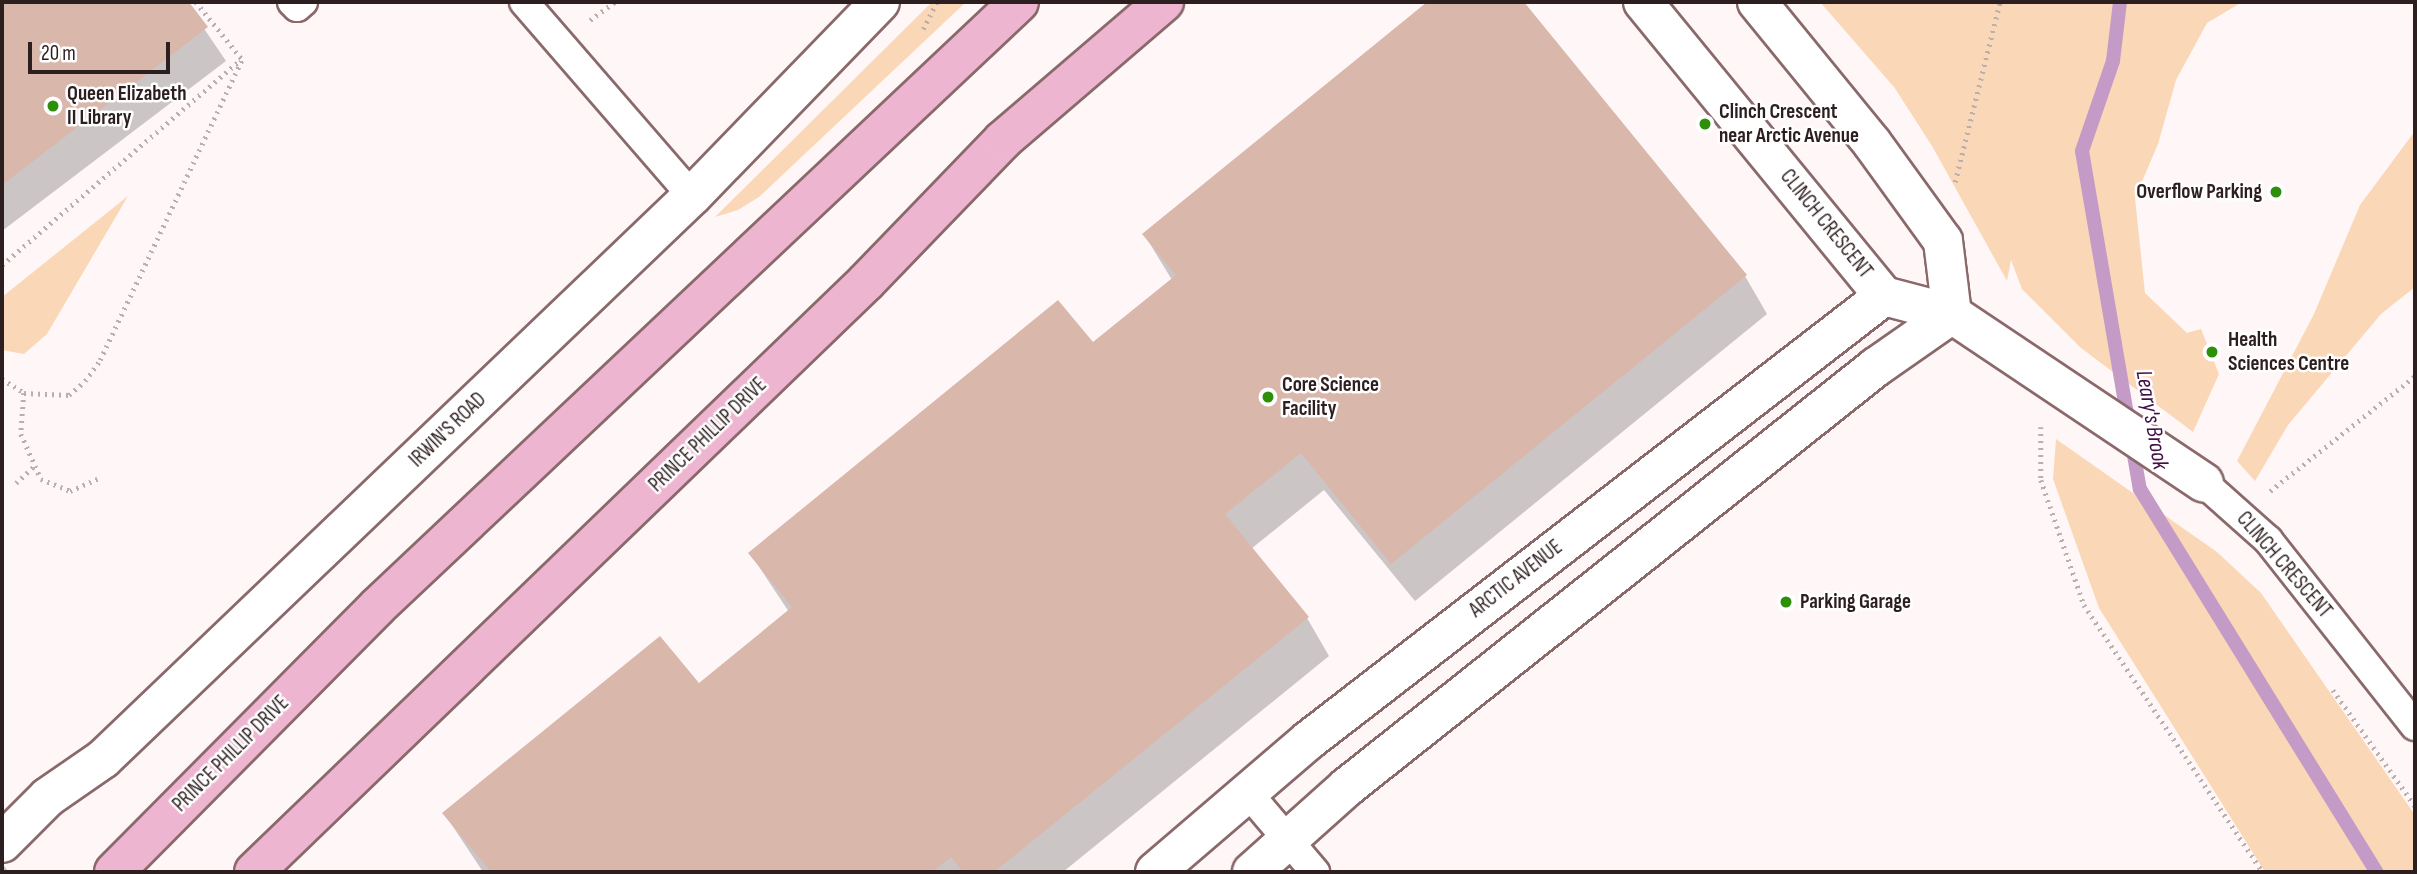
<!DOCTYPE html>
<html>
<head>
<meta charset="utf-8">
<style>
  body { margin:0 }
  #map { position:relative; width:2417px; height:874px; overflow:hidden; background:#fff7f7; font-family:"Sofia Sans Condensed",sans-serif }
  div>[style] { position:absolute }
  .green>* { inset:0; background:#fad7b7 }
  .shadow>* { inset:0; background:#0003 }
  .stream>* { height:14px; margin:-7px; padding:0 7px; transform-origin:7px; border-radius:7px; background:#c49bc6 }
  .building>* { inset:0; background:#d9b7ab }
  .path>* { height:4.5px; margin-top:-2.25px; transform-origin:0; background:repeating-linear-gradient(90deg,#b9afaf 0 2px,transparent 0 7px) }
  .roads { filter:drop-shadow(2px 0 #8a696b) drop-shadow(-2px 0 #8a696b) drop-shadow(0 2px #8a696b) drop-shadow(0 -2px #8a696b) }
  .lane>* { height:28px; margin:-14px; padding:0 14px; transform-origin:14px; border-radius:14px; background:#fff }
  .street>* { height:38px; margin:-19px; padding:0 19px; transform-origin:19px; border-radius:19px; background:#fff }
  .primary>* { height:38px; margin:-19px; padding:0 19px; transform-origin:19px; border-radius:19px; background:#eeb5d1 }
  .dots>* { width:19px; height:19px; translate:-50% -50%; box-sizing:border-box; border:4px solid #fff; border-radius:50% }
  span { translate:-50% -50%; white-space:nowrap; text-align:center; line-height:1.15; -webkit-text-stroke:5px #fff; paint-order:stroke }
  .poi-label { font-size:21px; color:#2d1f20; font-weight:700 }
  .left { translate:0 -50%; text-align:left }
  .right { translate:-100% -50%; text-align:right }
  .street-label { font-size:21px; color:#2d1f20 }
  .water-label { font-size:23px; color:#410f45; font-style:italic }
  .frame { position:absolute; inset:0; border:4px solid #2d1f20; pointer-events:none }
  .scale { position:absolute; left:28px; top:42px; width:142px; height:32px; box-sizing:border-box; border:4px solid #2d1f20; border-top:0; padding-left:9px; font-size:21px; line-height:24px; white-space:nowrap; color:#2d1f20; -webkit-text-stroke:5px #fff; paint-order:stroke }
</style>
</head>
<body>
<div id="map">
  <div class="green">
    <div style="clip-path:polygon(932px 2px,966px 2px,759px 197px,738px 210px,715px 217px)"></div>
    <div style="clip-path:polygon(1820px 2px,2242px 2px,2207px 23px,2176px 80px,2158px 144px,2135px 198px,2145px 293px,2187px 333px,2201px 329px,2219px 374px,2193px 432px,2081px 348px,2022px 289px,2011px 260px,2007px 281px,1932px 146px,1894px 87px)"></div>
    <div style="clip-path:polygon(2415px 131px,2415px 287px,2381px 314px,2288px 425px,2255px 481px,2237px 461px,2314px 314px,2360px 205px)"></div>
    <div style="clip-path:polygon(128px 196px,47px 334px,24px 354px,2px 350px,2px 297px)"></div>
    <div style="clip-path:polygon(2056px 439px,2217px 552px,2261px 593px,2415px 815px,2415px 872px,2265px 872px,2099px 608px,2053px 479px)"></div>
  </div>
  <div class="shadow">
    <div style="clip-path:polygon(2px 2px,186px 2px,226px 61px,2px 231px)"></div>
    <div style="clip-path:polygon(1430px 2px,1521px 2px,1745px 276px,1767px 314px,1415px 601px,1324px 490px,1251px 549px,1307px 618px,1329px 656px,1063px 872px,483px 872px,444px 813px,698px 686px,789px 612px,750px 553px,1092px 345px,1172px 280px,1144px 234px)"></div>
    <div style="clip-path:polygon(2px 865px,4px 866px,9px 872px,2px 872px)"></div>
  </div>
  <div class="stream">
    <div style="left:2120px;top:2px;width:59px;rotate:96.8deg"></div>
    <div style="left:2113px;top:61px;width:95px;rotate:109deg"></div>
    <div style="left:2082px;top:151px;width:343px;rotate:80.3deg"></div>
    <div style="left:2140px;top:489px;width:450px;rotate:58.3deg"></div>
  </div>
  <div class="building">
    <div style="clip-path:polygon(2px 2px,189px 2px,208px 27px,2px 185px)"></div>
    <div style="clip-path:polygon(1427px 2px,1524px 2px,1747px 275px,1391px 564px,1301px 453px,1225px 514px,1309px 617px,994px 872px,963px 872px,951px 857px,932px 872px,491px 872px,442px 813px,660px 636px,699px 683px,792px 607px,748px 553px,1058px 300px,1093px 342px,1176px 275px,1142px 234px)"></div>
  </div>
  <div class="path">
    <div style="left:196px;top:2px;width:73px;rotate:51.1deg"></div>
    <div style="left:590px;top:20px;width:31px;rotate:-36deg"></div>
    <div style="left:923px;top:29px;width:30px;rotate:-63deg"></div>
    <div style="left:1955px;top:182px;width:186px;rotate:-76deg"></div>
    <div style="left:2px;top:265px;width:311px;rotate:-40.7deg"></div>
    <div style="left:2px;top:379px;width:26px;rotate:32deg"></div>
    <div style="left:24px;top:393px;width:45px;rotate:2.5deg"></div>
    <div style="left:69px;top:395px;width:21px;rotate:-41deg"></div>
    <div style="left:85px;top:381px;width:26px;rotate:-54deg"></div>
    <div style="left:100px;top:360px;width:333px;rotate:-64.7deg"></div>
    <div style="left:24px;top:393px;width:41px;rotate:94.2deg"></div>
    <div style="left:21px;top:434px;width:49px;rotate:66deg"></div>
    <div style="left:41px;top:479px;width:31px;rotate:22deg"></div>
    <div style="left:70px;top:491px;width:30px;rotate:-24deg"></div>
    <div style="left:2041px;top:427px;width:53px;rotate:90deg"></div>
    <div style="left:2041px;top:480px;width:132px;rotate:71deg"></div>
    <div style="left:2084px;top:605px;width:321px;rotate:56.2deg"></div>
    <div style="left:16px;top:483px;width:23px;rotate:-43deg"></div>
    <div style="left:2270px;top:491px;width:185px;rotate:-38.4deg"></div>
    <div style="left:2333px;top:690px;width:142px;rotate:54.7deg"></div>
  </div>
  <div class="roads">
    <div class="lane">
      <div style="left:292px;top:2px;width:7px;rotate:45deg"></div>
      <div style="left:297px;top:7px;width:8px;rotate:-40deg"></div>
      <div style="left:524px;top:2px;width:257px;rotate:49.1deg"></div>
      <div style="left:2204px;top:483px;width:86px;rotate:41.7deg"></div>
      <div style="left:2268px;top:540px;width:237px;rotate:51.7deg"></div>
      <div style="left:1248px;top:793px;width:104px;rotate:49.7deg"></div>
    </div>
    <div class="street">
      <div style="left:1643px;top:2px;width:380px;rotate:50.7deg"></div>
      <div style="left:1884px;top:296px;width:70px;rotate:14.8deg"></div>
      <div style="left:1952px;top:314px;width:303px;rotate:33.8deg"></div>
      <div style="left:1757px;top:2px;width:182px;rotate:50.8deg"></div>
      <div style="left:1872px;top:143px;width:121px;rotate:54.1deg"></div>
      <div style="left:1943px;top:241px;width:74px;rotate:83deg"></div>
      <div style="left:2px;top:843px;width:65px;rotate:-45deg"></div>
      <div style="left:48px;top:797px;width:67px;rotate:-34.6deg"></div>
      <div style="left:103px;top:759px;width:815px;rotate:-43.71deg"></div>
      <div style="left:692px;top:196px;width:270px;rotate:-45.9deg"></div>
      <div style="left:1155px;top:872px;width:203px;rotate:-40.6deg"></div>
      <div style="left:1309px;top:740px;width:726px;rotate:-37.67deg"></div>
      <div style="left:1252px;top:872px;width:127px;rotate:-41.8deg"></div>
      <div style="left:1347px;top:787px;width:675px;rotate:-38.45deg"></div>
      <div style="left:1876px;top:367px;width:93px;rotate:-34.9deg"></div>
    </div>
    <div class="primary">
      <div style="left:114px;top:872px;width:373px;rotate:-45.2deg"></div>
      <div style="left:377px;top:607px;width:882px;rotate:-43.3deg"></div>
      <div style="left:254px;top:872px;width:850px;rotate:-43.95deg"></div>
      <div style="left:866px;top:282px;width:197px;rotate:-46deg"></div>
      <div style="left:1003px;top:140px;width:212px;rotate:-40.6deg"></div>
    </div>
  </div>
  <div class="dots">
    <div style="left:53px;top:106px;background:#2d8f0a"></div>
    <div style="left:1705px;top:124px;background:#2d8f0a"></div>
    <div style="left:2276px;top:192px;background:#2d8f0a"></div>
    <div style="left:2212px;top:352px;background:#2d8f0a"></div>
    <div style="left:1268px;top:397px;background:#2d8f0a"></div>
    <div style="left:1786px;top:602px;background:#2d8f0a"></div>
  </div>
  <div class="poi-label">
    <span class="left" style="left:67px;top:106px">Queen Elizabeth<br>II Library</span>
    <span class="left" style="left:1719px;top:124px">Clinch Crescent<br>near Arctic Avenue</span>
    <span class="right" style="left:2262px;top:192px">Overflow Parking</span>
    <span class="left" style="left:2228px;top:352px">Health<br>Sciences Centre</span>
    <span class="left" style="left:1282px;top:397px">Core Science<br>Facility</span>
    <span class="left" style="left:1800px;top:602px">Parking Garage</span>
  </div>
  <div class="street-label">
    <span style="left:1826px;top:224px;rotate:51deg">CLINCH CRESCENT</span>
    <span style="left:448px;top:430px;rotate:-44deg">IRWIN'S ROAD</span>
    <span style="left:708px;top:435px;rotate:-44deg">PRINCE PHILLIP DRIVE</span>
    <span style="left:2284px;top:565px;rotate:49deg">CLINCH CRESCENT</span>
    <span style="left:1516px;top:579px;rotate:-38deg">ARCTIC AVENUE</span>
    <span style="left:231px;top:754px;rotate:-45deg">PRINCE PHILLIP DRIVE</span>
  </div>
  <div class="water-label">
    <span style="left:2152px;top:420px;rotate:80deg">Leary's Brook</span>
  </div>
  <div class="frame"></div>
  <div class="scale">20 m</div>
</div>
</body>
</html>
